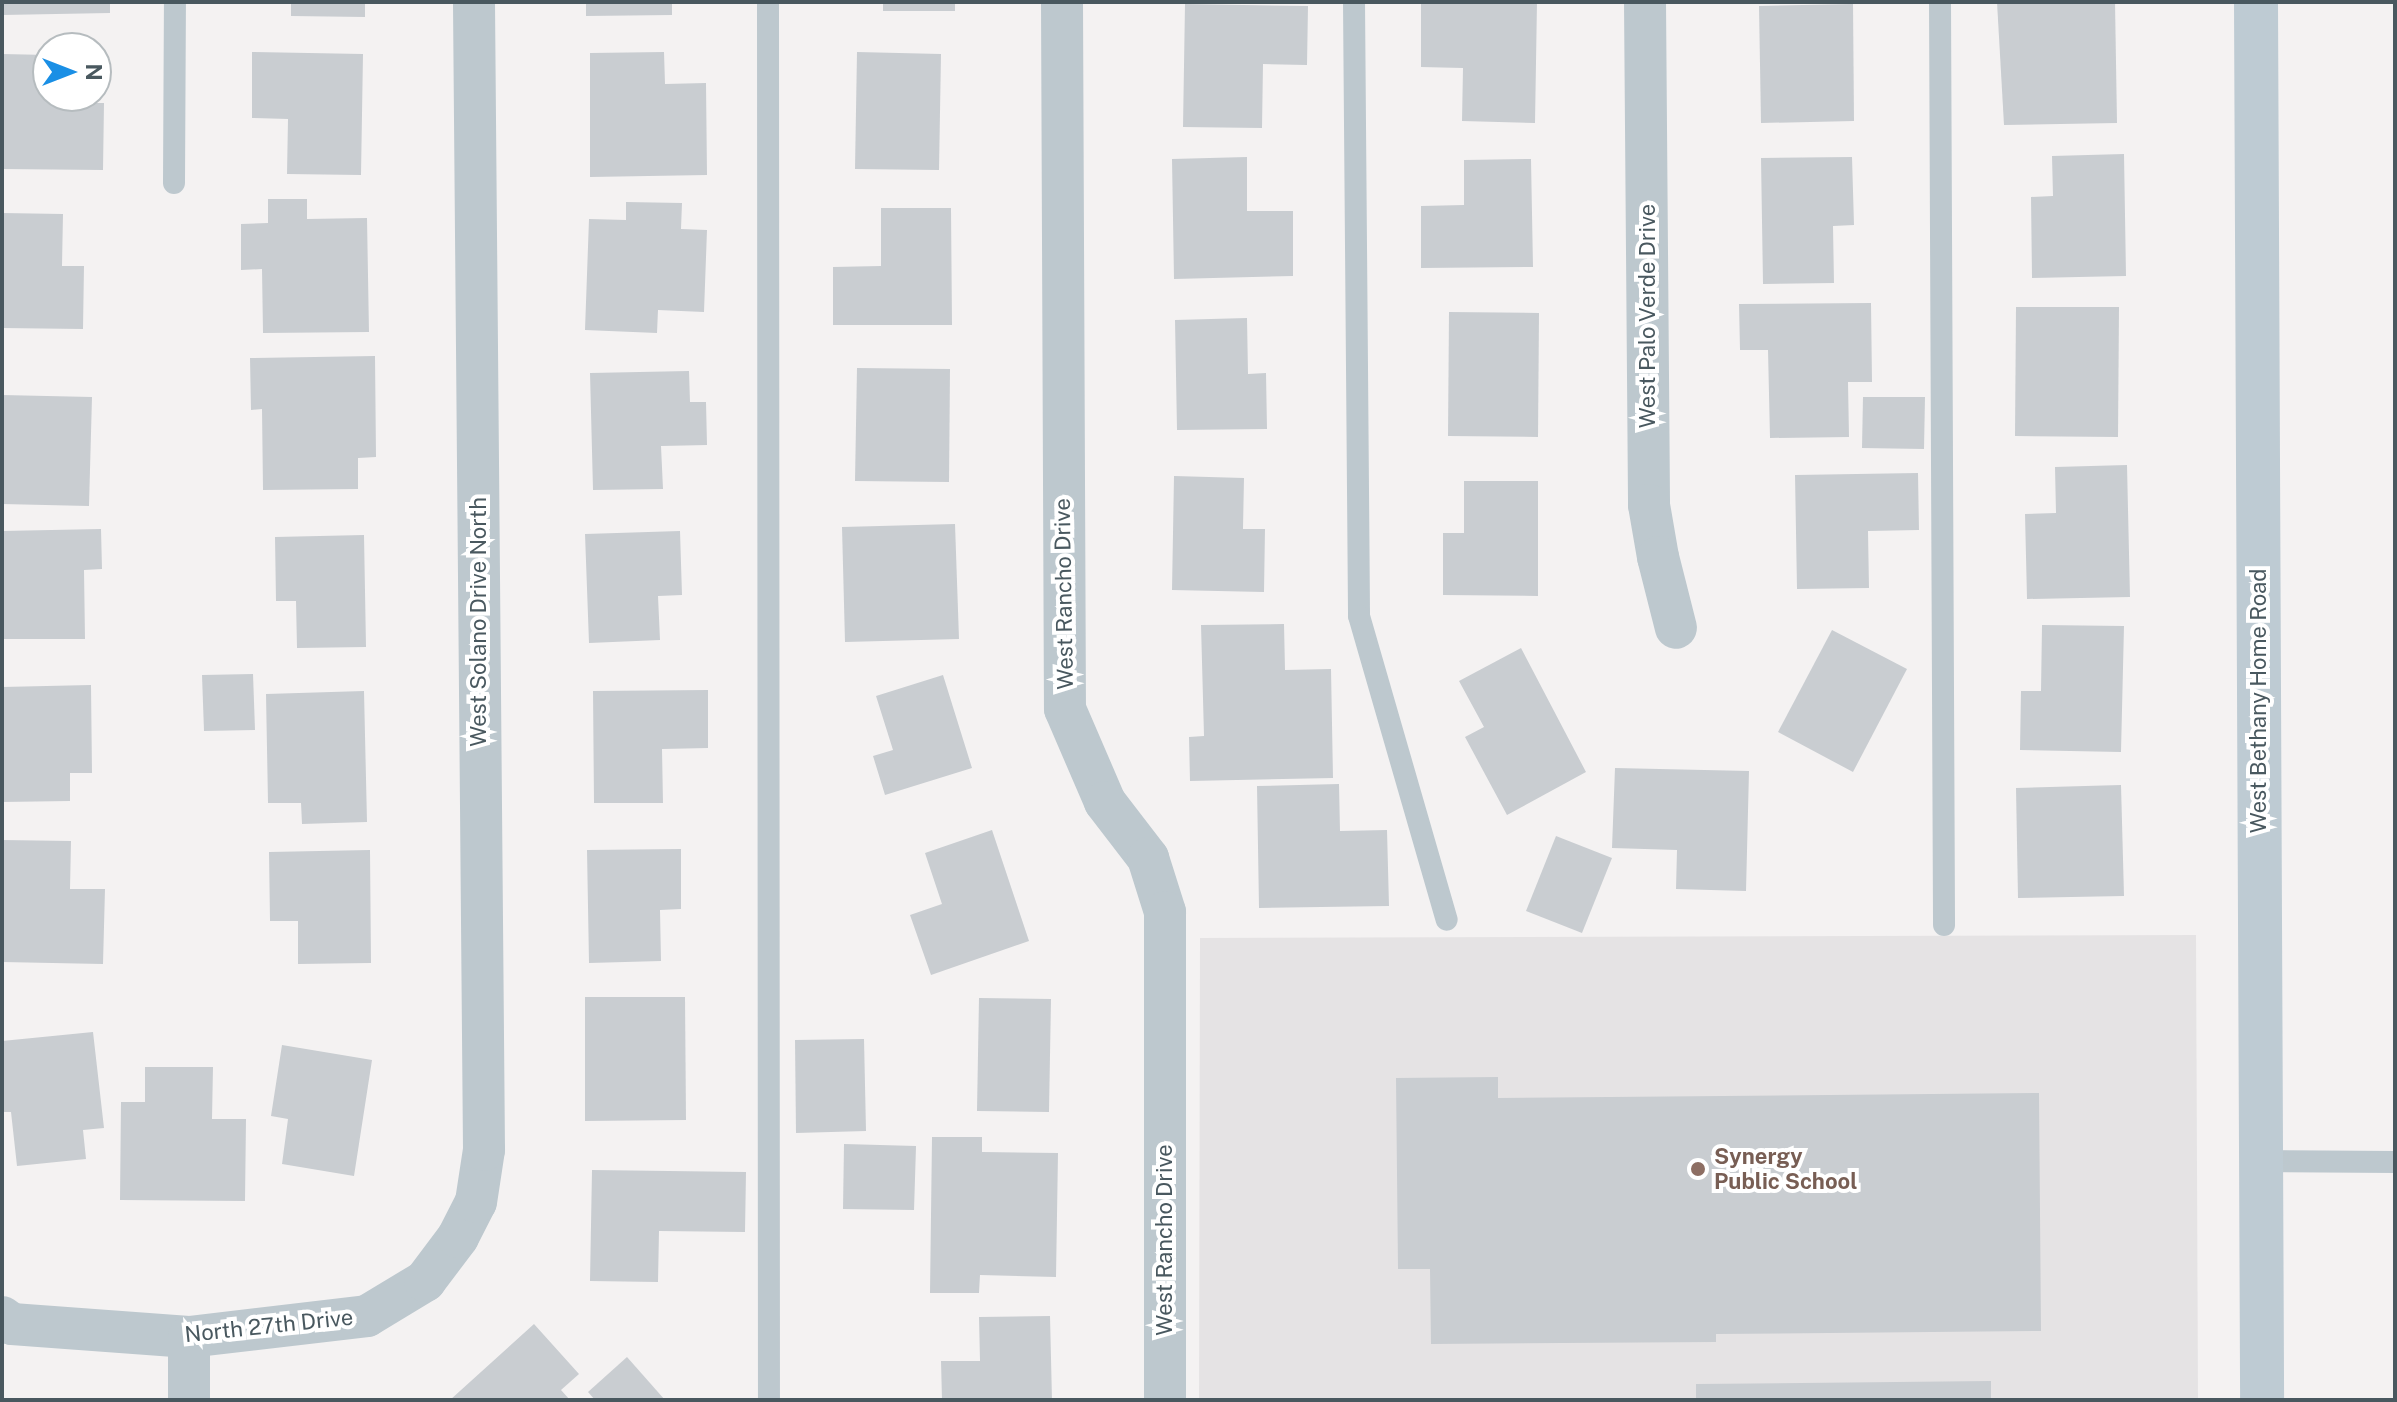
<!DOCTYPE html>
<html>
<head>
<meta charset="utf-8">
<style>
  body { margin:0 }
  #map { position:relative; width:2397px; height:1402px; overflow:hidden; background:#f4f2f2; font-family:"Public Sans",sans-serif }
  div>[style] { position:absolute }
  .education>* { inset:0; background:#e5e3e4 }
  .building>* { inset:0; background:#c9cdd1 }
  .service>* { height:22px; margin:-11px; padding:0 11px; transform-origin:11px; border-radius:11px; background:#bdc8ce }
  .minor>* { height:42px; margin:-21px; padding:0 21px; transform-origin:21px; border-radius:21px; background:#bdc8ce }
  .secondary>* { height:44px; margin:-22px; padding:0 22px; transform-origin:22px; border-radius:22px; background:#becbd3 }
  .dots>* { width:22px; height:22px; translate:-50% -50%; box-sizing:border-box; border:4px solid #fff; border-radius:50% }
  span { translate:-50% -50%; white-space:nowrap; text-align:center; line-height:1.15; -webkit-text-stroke:8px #fff; paint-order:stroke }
  .street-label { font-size:22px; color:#49585f }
  .education-label { font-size:22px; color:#785e54; font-weight:700 }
  .left { translate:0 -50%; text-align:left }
  .frame { position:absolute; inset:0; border:4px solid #49585f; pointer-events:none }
  .north { position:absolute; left:32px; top:32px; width:80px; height:80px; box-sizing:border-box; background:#fff; border:2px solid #b6bcbf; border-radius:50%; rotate:90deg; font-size:22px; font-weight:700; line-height:32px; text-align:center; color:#49585f }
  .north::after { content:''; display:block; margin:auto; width:28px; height:36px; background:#1a8fe5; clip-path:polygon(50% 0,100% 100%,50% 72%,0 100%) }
</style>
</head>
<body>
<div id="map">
  <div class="education">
    <div style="clip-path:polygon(2196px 935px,2198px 1400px,1199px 1400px,1200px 938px)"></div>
  </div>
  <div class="building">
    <div style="clip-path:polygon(2px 2px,110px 2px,110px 13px,2px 15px)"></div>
    <div style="clip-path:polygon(291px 2px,365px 2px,365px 17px,291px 16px)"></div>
    <div style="clip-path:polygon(586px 2px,672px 2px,672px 15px,586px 16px)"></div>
    <div style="clip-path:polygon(883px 2px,955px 2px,955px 11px,883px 11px)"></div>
    <div style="clip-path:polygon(1421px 2px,1537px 2px,1535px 123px,1462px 121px,1463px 68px,1421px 67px)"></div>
    <div style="clip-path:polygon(1997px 2px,2115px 2px,2117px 123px,2004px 125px)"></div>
    <div style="clip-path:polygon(1185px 4px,1308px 6px,1307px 65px,1263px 64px,1262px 128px,1183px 127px)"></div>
    <div style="clip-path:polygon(1853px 4px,1854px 121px,1761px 123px,1759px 6px)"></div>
    <div style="clip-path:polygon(252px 52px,363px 54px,361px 175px,287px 174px,288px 119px,252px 118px)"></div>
    <div style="clip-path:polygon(664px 52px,665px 84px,706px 83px,707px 175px,590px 177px,590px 53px)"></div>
    <div style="clip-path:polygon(857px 52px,941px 54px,939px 170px,855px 169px)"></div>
    <div style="clip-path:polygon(2px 54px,48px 55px,48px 96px,67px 96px,67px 103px,104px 103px,103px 170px,2px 169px)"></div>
    <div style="clip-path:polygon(2124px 154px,2126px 276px,2032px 278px,2031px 197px,2053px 196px,2052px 156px)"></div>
    <div style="clip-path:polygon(1247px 157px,1247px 211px,1293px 211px,1293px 276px,1174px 279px,1172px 159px)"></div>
    <div style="clip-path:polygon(1852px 157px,1854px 225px,1833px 226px,1834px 283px,1763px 284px,1761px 158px)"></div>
    <div style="clip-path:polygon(1531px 159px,1533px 267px,1421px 268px,1421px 206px,1464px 205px,1464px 160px)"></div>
    <div style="clip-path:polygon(268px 199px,307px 199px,307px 219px,367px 218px,369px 332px,263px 333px,262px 269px,241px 270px,241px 224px,268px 223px)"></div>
    <div style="clip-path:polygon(626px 202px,682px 203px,681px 229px,707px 230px,704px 312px,658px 310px,657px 333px,585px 330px,589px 219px,626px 220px)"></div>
    <div style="clip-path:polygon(881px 208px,951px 208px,952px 325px,833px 325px,833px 267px,881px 266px)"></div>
    <div style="clip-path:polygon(2px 213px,63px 214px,62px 266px,84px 266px,83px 329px,2px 328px)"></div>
    <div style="clip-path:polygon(1871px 303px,1872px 382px,1848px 382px,1849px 437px,1770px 438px,1768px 350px,1740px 350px,1739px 304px)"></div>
    <div style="clip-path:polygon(2016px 307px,2119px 307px,2118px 437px,2015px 436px)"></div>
    <div style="clip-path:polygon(1449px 312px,1539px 313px,1538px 437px,1448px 436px)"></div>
    <div style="clip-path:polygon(1247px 318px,1248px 374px,1266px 373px,1267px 429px,1177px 430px,1175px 320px)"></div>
    <div style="clip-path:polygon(375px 356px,376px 457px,358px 458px,358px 489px,263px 490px,262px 409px,251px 410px,250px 358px)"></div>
    <div style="clip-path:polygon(857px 368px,950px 369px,949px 482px,855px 481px)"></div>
    <div style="clip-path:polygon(689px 371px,690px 402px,706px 402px,707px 445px,661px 446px,663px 489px,593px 490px,590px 373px)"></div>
    <div style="clip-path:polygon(2px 395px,92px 397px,89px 506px,2px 504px)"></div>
    <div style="clip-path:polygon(1863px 397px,1925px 397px,1924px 449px,1862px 448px)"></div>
    <div style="clip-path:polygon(2127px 465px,2130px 597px,2027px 599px,2025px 514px,2056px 513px,2055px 467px)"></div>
    <div style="clip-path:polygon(1918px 473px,1919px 530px,1868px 531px,1869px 588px,1797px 589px,1795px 475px)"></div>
    <div style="clip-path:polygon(1174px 476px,1244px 478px,1243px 529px,1265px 529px,1264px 592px,1172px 590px)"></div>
    <div style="clip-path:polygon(1464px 481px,1538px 481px,1538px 596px,1443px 595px,1443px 533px,1464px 533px)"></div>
    <div style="clip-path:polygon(955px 524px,959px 639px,845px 642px,842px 527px)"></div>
    <div style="clip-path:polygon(101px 529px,102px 569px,84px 570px,85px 639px,2px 639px,2px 531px)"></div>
    <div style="clip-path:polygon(680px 531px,682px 595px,658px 596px,660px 640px,589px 643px,585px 534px)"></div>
    <div style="clip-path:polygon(364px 535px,366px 647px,297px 648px,296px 601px,276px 601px,275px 537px)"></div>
    <div style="clip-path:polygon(1284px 624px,1285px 670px,1331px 669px,1333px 778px,1190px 781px,1189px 737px,1204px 736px,1201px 625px)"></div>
    <div style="clip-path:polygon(2042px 625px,2124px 626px,2121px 752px,2020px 750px,2021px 691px,2041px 691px)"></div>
    <div style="clip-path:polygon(1832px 630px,1907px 669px,1853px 772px,1778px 732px)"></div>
    <div style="clip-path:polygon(1521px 648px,1586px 772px,1507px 815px,1465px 737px,1484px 727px,1459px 681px)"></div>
    <div style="clip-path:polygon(253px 674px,255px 730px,204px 731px,202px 675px)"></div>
    <div style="clip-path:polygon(943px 675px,972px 768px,885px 795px,873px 756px,893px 750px,876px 696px)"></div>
    <div style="clip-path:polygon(91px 685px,92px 773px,70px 773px,70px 801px,2px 802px,2px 687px)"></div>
    <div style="clip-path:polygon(708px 690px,708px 748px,662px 749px,663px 803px,594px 803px,593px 691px)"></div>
    <div style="clip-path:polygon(364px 691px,367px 822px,302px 824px,301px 803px,268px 803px,266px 694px)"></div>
    <div style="clip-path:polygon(1615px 768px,1749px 771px,1746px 891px,1676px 889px,1677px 850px,1612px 848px)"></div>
    <div style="clip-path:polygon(1339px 784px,1340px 831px,1387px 830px,1389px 906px,1259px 908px,1257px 786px)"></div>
    <div style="clip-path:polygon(2121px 785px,2124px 896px,2018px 898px,2016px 788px)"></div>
    <div style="clip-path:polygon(992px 830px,1029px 941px,931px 975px,910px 915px,942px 904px,925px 853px)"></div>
    <div style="clip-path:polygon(1556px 836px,1612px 858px,1582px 933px,1526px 911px)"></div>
    <div style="clip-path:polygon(2px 840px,71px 841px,70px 889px,105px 889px,103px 964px,2px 962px)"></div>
    <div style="clip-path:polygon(681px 849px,681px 909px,660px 910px,661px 961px,589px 963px,587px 850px)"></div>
    <div style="clip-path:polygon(370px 850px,371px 963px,298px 964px,298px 921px,270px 921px,269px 852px)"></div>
    <div style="clip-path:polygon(585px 997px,685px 997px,686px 1120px,585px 1121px)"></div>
    <div style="clip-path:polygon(979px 998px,1051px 999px,1049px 1112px,977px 1111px)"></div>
    <div style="clip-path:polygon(93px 1032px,104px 1128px,83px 1130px,86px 1159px,17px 1166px,11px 1112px,2px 1112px,2px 1041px)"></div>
    <div style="clip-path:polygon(864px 1039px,866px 1131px,796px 1133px,795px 1040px)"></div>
    <div style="clip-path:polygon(282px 1045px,372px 1060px,354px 1176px,282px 1164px,288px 1119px,271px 1116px)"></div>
    <div style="clip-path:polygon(145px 1067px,213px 1067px,212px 1119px,246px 1119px,245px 1201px,120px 1200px,121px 1102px,145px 1102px)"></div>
    <div style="clip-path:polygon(1498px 1077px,1498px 1098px,2039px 1093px,2041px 1331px,1716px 1334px,1716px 1342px,1431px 1344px,1430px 1269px,1398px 1269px,1396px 1078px)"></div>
    <div style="clip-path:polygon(932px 1137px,982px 1137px,982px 1152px,1058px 1153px,1056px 1277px,980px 1275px,979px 1293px,930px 1293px)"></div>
    <div style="clip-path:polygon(844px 1144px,916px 1146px,914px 1210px,843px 1209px)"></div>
    <div style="clip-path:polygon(592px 1170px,746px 1172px,745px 1232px,659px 1231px,658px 1282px,590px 1281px)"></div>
    <div style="clip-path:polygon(1050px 1316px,1052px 1400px,942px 1400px,941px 1361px,980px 1361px,979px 1317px)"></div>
    <div style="clip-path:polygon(534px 1324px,579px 1374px,561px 1390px,570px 1400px,450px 1400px)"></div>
    <div style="clip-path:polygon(627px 1357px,665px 1400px,595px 1400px,588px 1392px)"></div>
    <div style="clip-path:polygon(1991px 1381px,1991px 1400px,1696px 1400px,1696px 1384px)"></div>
  </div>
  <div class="service">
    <div style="left:768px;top:2px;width:1398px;rotate:89.96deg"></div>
    <div style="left:1354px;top:2px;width:614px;rotate:89.53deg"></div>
    <div style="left:1359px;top:616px;width:316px;rotate:73.9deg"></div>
    <div style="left:1940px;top:2px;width:923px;rotate:89.75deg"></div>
    <div style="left:174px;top:183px;width:181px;rotate:-89.7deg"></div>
    <div style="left:2261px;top:1161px;width:134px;rotate:0.4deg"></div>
  </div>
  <div class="minor">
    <div style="left:1062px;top:2px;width:707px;rotate:89.76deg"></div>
    <div style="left:1065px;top:709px;width:101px;rotate:66.7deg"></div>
    <div style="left:1105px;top:802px;width:71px;rotate:52.5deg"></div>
    <div style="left:1148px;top:858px;width:57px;rotate:72.5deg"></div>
    <div style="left:1165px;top:912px;width:488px;rotate:90deg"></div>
    <div style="left:1645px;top:2px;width:503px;rotate:89.54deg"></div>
    <div style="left:1649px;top:505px;width:53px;rotate:80.2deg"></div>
    <div style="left:1658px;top:557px;width:73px;rotate:75.8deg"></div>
    <div style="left:2px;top:1317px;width:12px;rotate:35deg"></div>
    <div style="left:12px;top:1324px;width:177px;rotate:4.2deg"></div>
    <div style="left:189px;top:1337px;width:179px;rotate:-6.7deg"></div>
    <div style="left:367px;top:1316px;width:68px;rotate:-31.1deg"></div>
    <div style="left:425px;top:1281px;width:55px;rotate:-53.1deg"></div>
    <div style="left:458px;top:1237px;width:39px;rotate:-63deg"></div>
    <div style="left:476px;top:1202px;width:53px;rotate:-81.3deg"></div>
    <div style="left:484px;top:1150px;width:1148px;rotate:-90.5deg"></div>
    <div style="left:189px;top:1400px;width:63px;rotate:-90deg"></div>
  </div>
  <div class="secondary">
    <div style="left:2256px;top:2px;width:1398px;rotate:89.75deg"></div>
  </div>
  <div class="dots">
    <div style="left:1698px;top:1169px;background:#8d6e63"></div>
  </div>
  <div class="street-label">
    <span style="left:1648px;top:316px;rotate:-90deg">West Palo Verde Drive</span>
    <span style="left:1064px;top:594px;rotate:-91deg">West Rancho Drive</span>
    <span style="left:479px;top:622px;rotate:-90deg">West Solano Drive North</span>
    <span style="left:2259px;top:701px;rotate:-90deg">West Bethany Home Road</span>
    <span style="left:1165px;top:1240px;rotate:-90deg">West Rancho Drive</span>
    <span style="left:269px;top:1326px;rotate:-6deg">North 27th Drive</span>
  </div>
  <div class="education-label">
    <span class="left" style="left:1714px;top:1169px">Synergy<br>Public School</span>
  </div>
  <div class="frame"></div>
  <div class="north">N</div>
</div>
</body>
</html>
